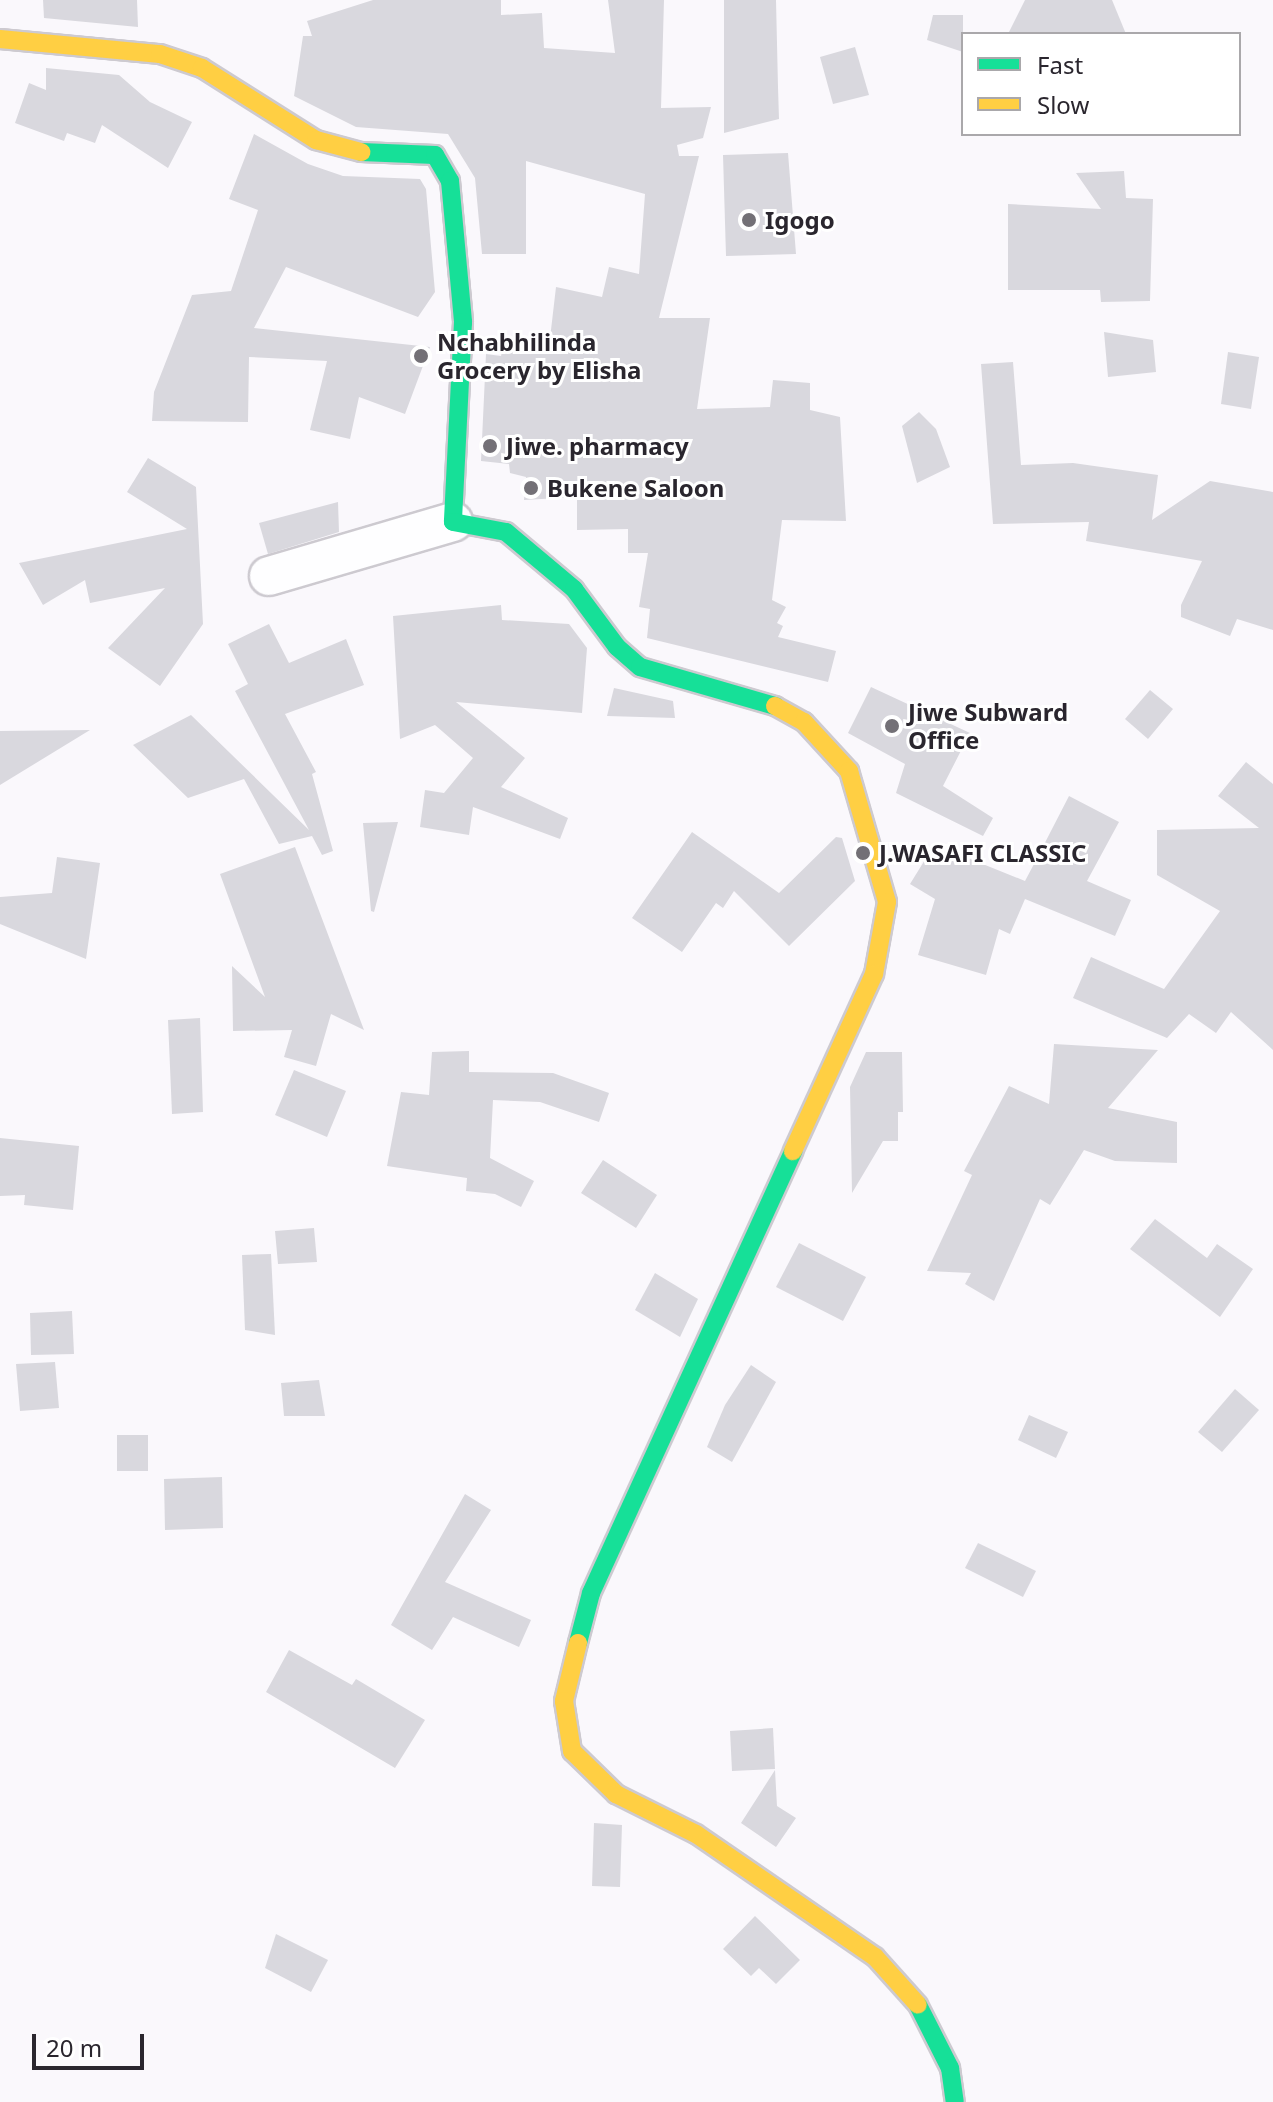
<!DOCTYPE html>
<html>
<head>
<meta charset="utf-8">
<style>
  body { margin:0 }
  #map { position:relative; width:1273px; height:2102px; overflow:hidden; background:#faf8fc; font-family:"Noto Sans",sans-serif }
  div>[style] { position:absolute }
  .building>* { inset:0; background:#d9d8de }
  .roads { filter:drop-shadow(2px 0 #cdcad0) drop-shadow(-2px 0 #cdcad0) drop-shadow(0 2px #cdcad0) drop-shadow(0 -2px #cdcad0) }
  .street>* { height:38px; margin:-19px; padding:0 19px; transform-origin:19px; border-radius:19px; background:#fefeff }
  .fast>* { height:18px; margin:-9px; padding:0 9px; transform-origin:9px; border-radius:9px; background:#16e098 }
  .slow>* { height:18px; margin:-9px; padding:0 9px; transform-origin:9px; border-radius:9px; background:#ffcf43 }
  .dots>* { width:22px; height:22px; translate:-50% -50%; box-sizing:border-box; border:4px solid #fff; border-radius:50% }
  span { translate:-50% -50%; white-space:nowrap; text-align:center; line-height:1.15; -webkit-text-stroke:6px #fff; paint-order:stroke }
  .poi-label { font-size:24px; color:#2a262e; font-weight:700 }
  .left { translate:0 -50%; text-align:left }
  .legend { position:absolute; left:961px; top:32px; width:280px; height:104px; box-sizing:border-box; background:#fff; border:2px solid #aaa8ab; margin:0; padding:10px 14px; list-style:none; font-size:24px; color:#2a262e }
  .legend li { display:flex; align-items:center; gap:16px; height:40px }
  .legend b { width:40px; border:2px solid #aaa8ab }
  .scale { position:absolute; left:32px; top:2034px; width:112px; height:36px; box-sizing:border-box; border:4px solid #2a262e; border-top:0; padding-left:10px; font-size:24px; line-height:28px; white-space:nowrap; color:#2a262e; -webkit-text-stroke:6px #fff; paint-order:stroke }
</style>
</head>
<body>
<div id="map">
  <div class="building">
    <div style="clip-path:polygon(43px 0,137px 0,138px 27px,44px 18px)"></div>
    <div style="clip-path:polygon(373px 0,501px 0,501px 15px,542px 13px,544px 48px,615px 53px,608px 0,664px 0,661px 108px,711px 107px,703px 138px,677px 145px,679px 156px,699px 156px,659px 318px,710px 318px,697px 409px,770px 407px,773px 380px,810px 383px,810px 410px,840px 417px,846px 521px,782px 520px,772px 600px,786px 607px,777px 623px,783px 626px,778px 637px,836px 651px,828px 682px,647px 638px,650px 609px,639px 607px,648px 553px,628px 553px,628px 529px,577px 530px,577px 497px,524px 500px,526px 477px,510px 473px,509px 464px,481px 461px,486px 354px,501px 356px,503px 347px,549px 347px,556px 287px,602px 297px,609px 267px,639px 274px,645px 194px,526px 161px,526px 254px,482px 254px,475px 178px,448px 134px,356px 127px,294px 96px,303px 36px,312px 36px,307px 21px)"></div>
    <div style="clip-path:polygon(724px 0,776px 0,778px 87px,779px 119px,724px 133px)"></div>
    <div style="clip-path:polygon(1025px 0,1112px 0,1126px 34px,1008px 34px)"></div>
    <div style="clip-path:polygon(933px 15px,963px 15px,963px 52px,927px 40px)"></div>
    <div style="clip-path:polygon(855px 47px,869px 95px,833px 104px,820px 57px)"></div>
    <div style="clip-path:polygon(46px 68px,119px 75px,150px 102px,192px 122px,168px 168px,102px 125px,95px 143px,67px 133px,64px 141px,15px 123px,29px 83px,46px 90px)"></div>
    <div style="clip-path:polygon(254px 134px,308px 164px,343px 176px,420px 179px,426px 189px,435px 292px,418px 317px,286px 267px,254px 328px,430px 347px,405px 414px,359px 397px,350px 439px,310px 430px,327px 361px,249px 357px,248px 422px,152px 421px,154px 392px,192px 295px,231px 291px,258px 210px,229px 199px)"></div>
    <div style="clip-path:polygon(788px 153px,796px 254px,726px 256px,723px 155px)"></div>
    <div style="clip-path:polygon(1124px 171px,1126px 198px,1153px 199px,1150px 301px,1101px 302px,1100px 290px,1008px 290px,1008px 204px,1101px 209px,1076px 173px)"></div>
    <div style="clip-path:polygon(1104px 332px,1153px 340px,1156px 372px,1108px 377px)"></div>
    <div style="clip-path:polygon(1228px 352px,1259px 357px,1251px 409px,1221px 404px)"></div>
    <div style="clip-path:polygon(1013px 362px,1021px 465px,1073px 463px,1158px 475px,1152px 520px,1210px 481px,1273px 492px,1273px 630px,1237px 619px,1230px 636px,1181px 617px,1181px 605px,1202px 561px,1086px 541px,1089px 522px,993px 524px,981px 364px)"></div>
    <div style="clip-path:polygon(919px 412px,936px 429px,950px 467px,917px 483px,902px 426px)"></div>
    <div style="clip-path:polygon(148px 458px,196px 487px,203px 624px,160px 686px,108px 648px,165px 588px,90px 603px,85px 580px,43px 605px,19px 563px,187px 529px,127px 492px)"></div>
    <div style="clip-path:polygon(338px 502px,339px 532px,268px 554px,259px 523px)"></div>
    <div style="clip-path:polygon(501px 605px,502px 620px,569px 624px,587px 648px,582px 713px,456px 702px,525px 758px,501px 787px,568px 818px,560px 839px,473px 807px,469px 835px,420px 827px,425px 790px,444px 793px,473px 758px,435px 725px,400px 739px,393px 616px)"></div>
    <div style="clip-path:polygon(269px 624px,289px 663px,346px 639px,364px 685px,285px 714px,316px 772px,312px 774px,333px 851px,322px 855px,312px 836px,279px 844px,244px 779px,188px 798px,133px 745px,191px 715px,309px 830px,235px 691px,248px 684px,228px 644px)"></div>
    <div style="clip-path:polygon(871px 687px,970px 733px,943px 786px,993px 818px,983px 836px,896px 793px,905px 764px,848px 733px)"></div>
    <div style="clip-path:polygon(614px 688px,673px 701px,675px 718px,607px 716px)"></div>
    <div style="clip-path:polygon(1150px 690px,1173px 709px,1148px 739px,1125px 719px)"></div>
    <div style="clip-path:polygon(90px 730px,0 785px,0 731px)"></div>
    <div style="clip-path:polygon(1246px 762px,1273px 784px,1273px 1050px,1231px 1012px,1216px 1033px,1189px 1014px,1167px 1038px,1073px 998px,1091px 957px,1164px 989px,1220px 911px,1157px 875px,1157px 830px,1259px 828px,1218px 796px)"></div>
    <div style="clip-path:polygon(1069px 796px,1119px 822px,1087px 881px,1131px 900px,1115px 936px,1025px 899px,1010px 934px,999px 929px,986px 975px,918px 955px,935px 899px,910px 884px,931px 850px,958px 854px,1025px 881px,1034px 864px,1040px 865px,1035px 862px)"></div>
    <div style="clip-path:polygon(398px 822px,374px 912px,371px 911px,363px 823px)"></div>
    <div style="clip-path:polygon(692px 832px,779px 893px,836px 837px,842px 838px,855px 881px,789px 946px,734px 891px,723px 908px,716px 903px,682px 952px,632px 918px)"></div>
    <div style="clip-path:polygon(295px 847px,364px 1030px,331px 1014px,316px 1066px,284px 1057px,292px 1030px,233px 1031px,232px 966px,265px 997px,220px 874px)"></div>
    <div style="clip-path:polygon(57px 857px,100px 863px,86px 959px,0 924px,0 897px,52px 893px)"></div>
    <div style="clip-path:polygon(200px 1018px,203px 1112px,172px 1114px,168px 1020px)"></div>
    <div style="clip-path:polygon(1054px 1044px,1158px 1050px,1108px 1108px,1177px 1122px,1177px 1163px,1115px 1161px,1084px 1150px,1050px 1205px,1040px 1199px,994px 1301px,965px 1284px,971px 1273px,927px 1271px,972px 1175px,964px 1171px,1009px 1086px,1049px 1104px)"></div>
    <div style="clip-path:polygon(469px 1051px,469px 1072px,553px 1073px,609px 1093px,599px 1122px,540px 1102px,493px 1100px,490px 1158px,534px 1181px,521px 1207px,495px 1194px,466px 1191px,467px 1178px,387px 1166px,401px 1092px,429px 1095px,432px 1052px)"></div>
    <div style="clip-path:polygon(866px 1052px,902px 1052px,903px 1112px,898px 1112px,898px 1141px,883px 1141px,852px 1193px,850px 1087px)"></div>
    <div style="clip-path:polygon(294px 1070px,346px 1091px,327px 1137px,275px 1115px)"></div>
    <div style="clip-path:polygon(0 1138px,79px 1146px,73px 1210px,24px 1205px,25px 1195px,0 1196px)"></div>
    <div style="clip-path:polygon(603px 1160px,657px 1195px,636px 1228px,581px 1193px)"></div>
    <div style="clip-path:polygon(1155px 1219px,1207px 1258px,1217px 1244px,1253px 1269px,1220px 1317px,1130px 1249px)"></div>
    <div style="clip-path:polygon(314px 1228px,317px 1262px,278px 1264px,275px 1231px)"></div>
    <div style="clip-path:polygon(799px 1243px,866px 1277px,843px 1321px,776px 1287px)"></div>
    <div style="clip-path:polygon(271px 1254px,273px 1294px,275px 1335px,245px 1330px,242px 1255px)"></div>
    <div style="clip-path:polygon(655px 1273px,698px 1299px,680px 1337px,635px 1310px)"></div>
    <div style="clip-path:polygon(72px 1311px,74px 1354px,31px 1355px,30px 1313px)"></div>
    <div style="clip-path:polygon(55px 1362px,59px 1408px,20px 1411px,16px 1364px)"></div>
    <div style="clip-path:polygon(751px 1365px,776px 1382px,732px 1462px,707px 1447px,725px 1405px)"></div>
    <div style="clip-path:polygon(319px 1380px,325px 1416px,284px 1416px,281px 1383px)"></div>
    <div style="clip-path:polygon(1235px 1389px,1259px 1410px,1222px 1452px,1198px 1432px)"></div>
    <div style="clip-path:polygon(1029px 1415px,1068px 1432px,1056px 1458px,1018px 1440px)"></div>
    <div style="clip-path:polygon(117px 1435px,148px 1435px,148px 1471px,117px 1471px)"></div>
    <div style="clip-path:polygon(222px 1477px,223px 1528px,165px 1530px,164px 1479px)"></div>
    <div style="clip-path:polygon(465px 1494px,491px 1510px,445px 1582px,531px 1620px,519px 1647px,453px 1617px,432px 1650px,391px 1625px)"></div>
    <div style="clip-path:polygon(978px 1543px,1036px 1571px,1023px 1597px,965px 1568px)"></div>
    <div style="clip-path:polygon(289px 1650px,352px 1685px,356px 1679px,425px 1720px,395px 1768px,266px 1692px)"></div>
    <div style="clip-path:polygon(773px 1728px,775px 1769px,732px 1771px,730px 1731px)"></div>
    <div style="clip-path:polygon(775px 1770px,777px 1806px,796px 1818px,776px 1847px,741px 1823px)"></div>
    <div style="clip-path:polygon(594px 1823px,622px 1825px,620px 1887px,592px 1886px)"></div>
    <div style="clip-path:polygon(755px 1916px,800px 1960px,776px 1984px,759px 1968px,751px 1976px,723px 1949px)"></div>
    <div style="clip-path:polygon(276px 1934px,328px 1960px,311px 1992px,265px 1968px)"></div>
  </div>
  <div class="roads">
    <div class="street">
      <div style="left:269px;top:576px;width:192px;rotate:-16.4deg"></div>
    </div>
    <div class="fast">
      <div style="left:361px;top:152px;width:74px;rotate:2.3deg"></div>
      <div style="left:435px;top:155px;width:30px;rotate:60deg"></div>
      <div style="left:450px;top:181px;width:142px;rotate:84.7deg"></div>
      <div style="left:463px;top:322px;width:200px;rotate:92.9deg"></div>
      <div style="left:453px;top:522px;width:54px;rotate:10.7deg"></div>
      <div style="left:506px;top:532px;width:89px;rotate:40deg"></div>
      <div style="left:574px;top:589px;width:72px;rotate:53.4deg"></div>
      <div style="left:617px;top:647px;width:30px;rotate:41deg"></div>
      <div style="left:640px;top:667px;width:141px;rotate:16.1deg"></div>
      <div style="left:578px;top:1643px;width:52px;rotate:-75.4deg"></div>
      <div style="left:591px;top:1593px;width:486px;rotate:-65.4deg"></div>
      <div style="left:918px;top:2005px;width:71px;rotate:63.1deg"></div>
      <div style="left:950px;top:2068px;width:34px;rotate:82deg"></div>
    </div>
    <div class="slow">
      <div style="left:0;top:39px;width:161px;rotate:5.4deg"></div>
      <div style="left:160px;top:54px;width:44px;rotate:18.4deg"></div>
      <div style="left:202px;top:68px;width:135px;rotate:32.3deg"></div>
      <div style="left:316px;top:140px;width:47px;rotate:14.9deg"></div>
      <div style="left:775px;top:706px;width:33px;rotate:29deg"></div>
      <div style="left:804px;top:722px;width:67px;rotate:47.4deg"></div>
      <div style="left:849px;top:771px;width:136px;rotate:73.8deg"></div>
      <div style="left:887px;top:902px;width:73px;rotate:100.2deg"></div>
      <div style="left:874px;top:974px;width:195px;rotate:114.6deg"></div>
      <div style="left:578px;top:1643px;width:60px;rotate:103.6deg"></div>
      <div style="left:564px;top:1701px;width:51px;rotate:80.9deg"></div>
      <div style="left:572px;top:1751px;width:62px;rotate:44.3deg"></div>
      <div style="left:616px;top:1794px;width:89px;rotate:26.6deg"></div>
      <div style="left:696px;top:1834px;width:217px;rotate:34.5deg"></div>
      <div style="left:875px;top:1957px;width:64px;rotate:48.1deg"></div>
    </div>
  </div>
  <div class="dots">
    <div style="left:749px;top:220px;background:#737076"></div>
    <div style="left:421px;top:356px;background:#737076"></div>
    <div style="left:490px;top:446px;background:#737076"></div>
    <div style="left:531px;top:488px;background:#737076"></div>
    <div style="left:892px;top:726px;background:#737076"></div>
    <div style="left:863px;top:853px;background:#737076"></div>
  </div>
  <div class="poi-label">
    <span class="left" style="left:765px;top:220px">Igogo</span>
    <span class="left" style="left:437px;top:356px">Nchabhilinda<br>Grocery by Elisha</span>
    <span class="left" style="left:506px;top:446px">Jiwe. pharmacy</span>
    <span class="left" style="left:547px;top:488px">Bukene Saloon</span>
    <span class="left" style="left:908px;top:726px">Jiwe Subward<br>Office</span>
    <span class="left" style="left:879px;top:853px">J.WASAFI CLASSIC</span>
  </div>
  <ul class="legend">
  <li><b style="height:10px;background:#16e098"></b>Fast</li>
  <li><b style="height:10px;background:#ffcf43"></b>Slow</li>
  </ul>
  <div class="scale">20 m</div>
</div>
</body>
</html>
